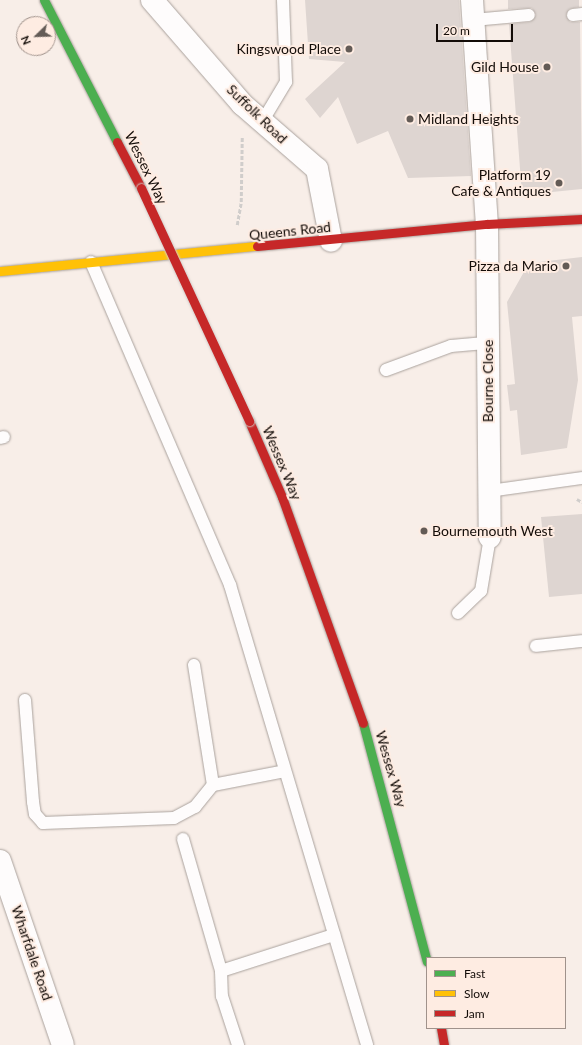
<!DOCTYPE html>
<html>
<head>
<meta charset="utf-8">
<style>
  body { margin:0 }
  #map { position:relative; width:582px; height:1045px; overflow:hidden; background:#f8eee8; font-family:Lato,sans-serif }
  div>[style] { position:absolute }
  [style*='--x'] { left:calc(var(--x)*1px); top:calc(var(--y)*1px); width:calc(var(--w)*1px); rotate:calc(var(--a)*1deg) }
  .building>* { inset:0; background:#ded5d1 }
  .path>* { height:2.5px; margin-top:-1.25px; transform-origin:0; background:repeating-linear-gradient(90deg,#d0cdcb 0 4px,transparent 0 6px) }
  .roads { filter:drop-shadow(0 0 1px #aaa29d) drop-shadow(0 0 1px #aaa29d) }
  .lane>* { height:12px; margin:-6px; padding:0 6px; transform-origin:6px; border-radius:6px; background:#fefcfc }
  .street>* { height:22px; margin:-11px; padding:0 11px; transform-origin:11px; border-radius:11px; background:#fefcfc }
  .fast>* { height:9px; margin:-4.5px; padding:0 4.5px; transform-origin:4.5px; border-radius:4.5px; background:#4caf50 }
  .slow>* { height:9px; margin:-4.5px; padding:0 4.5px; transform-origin:4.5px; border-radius:4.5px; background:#ffc107 }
  .jam>* { height:9px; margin:-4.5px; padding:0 4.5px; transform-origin:4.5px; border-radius:4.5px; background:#c62828 }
  .bridges { filter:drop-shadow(0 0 1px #d2cdca) drop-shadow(0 0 1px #d2cdca) }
  .jam-bridge>* { height:9px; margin:-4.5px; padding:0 4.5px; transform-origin:4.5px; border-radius:4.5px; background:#c62828 }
  .dots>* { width:11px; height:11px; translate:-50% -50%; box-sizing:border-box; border:2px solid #feece2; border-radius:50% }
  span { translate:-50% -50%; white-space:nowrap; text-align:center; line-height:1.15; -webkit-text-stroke:4px #feece2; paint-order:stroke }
  .poi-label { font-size:14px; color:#130c08 }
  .right { translate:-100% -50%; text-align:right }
  .left { translate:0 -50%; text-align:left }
  .street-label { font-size:14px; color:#130c08 }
  .legend { position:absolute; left:426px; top:957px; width:140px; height:72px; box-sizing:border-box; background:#feece2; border:1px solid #a0928b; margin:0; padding:5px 7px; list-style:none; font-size:12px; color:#130c08 }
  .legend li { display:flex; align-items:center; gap:8px; height:20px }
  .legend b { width:20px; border:1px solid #a0928b }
  .north { position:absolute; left:16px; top:16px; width:40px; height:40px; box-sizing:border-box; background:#feece2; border:1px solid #a0928b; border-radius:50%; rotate:247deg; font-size:11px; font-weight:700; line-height:16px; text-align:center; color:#130c08 }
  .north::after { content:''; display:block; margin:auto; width:14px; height:18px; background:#635b56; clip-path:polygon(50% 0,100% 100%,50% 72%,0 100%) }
  .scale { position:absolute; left:436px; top:24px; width:77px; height:18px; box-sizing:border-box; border:2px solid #130c08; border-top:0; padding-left:5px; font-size:12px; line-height:14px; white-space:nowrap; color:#130c08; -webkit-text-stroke:3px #feece2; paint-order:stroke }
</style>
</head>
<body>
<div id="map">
  <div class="building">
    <i style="clip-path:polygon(305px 0,459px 0,471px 176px,408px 178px,388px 131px,357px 144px,338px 97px,320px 118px,305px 99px,345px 62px,309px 59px)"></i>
    <i style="clip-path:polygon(508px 0,579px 0,579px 7px,569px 9px,566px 15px,570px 22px,580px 22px,582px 189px,522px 195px,509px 24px,530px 22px,536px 15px,532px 8px,508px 9px)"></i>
    <i style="clip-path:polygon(582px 257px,582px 316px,572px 317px,578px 380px,567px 448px,521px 455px,517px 410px,510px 411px,507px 385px,515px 384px,507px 302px,525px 270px,539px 262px)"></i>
    <i style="clip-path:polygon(582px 514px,582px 594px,549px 597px,541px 517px)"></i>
  </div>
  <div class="path">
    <i style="--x:237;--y:225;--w:23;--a:-80"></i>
    <i style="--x:241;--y:202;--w:66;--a:-89.1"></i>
    <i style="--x:577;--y:499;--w:6;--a:31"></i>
  </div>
  <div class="roads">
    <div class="lane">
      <i style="--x:573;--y:15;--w:9;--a:-6"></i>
      <i style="--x:473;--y:20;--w:56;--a:-5.1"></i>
      <i style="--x:262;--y:122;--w:47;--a:-59"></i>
      <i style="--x:286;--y:82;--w:82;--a:-92.1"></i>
      <i style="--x:91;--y:262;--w:352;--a:66.7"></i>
      <i style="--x:230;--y:585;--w:480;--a:73.4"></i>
      <i style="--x:386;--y:370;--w:69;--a:-20.3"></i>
      <i style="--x:451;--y:346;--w:37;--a:-5"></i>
      <i style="--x:0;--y:438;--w:4;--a:-14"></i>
      <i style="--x:489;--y:491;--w:94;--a:-8"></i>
      <i style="--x:458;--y:613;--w:32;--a:-44"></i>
      <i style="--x:481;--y:591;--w:55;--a:-80.5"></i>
      <i style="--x:536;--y:646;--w:46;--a:-6.2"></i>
      <i style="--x:194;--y:665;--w:121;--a:81"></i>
      <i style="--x:213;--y:785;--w:73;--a:-11"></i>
      <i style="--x:25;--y:700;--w:102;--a:85.5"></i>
      <i style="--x:33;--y:802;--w:12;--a:81"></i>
      <i style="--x:35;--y:814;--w:12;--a:48"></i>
      <i style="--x:43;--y:823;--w:131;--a:-2.2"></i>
      <i style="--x:174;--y:818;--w:24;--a:-28"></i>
      <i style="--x:195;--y:807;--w:28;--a:-51"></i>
      <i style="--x:183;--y:839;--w:137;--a:73.9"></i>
      <i style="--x:221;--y:971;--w:119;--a:-17.7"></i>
      <i style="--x:221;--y:971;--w:25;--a:88"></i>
      <i style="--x:222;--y:996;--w:52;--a:71.9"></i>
    </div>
    <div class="street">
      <i style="--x:152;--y:0;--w:138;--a:49.1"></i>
      <i style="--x:242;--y:104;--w:99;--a:40.9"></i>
      <i style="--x:317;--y:169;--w:73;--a:79"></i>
      <i style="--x:472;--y:0;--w:225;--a:86.2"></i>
      <i style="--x:487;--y:224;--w:313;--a:89.5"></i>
      <i style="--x:0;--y:861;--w:194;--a:71.1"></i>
    </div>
    <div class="fast">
      <i style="--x:44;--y:0;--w:160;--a:62.8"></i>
      <i style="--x:363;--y:723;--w:247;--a:75"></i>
    </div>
    <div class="slow">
      <i style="--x:0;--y:271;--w:258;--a:-5.6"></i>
    </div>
    <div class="jam">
      <i style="--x:117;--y:142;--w:52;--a:62.4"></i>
      <i style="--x:257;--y:246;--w:231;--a:-5.5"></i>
      <i style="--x:487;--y:224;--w:95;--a:-3"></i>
      <i style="--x:249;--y:421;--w:83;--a:66.5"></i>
      <i style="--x:282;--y:497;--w:240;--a:70.3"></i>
      <i style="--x:441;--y:1028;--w:17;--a:80"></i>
    </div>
  </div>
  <div class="bridges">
    <div class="jam-bridge">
      <i style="--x:141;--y:188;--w:257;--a:65.1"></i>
    </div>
  </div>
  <div class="dots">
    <i style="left:349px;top:49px;background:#635b56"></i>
    <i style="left:547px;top:67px;background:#635b56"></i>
    <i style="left:410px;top:119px;background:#635b56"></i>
    <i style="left:559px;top:183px;background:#635b56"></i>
    <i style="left:566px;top:266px;background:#635b56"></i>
    <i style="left:424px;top:531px;background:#635b56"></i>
  </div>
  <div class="poi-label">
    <span class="right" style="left:341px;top:49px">Kingswood Place</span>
    <span class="right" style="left:539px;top:67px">Gild House</span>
    <span class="left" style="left:418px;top:119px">Midland Heights</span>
    <span class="right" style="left:551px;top:183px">Platform 19<br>Cafe &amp; Antiques</span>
    <span class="right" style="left:558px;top:266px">Pizza da Mario</span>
    <span class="left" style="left:432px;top:531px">Bournemouth West</span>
  </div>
  <div class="street-label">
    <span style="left:257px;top:114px;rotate:44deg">Suffolk Road</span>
    <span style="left:146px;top:168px;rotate:64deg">Wessex Way</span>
    <span style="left:290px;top:231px;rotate:-6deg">Queens Road</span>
    <span style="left:488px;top:381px;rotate:-90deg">Bourne Close</span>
    <span style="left:282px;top:463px;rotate:67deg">Wessex Way</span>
    <span style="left:391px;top:769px;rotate:74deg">Wessex Way</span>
    <span style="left:32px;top:953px;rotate:71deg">Wharfdale Road</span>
  </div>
  <ul class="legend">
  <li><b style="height:5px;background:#4caf50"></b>Fast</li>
  <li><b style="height:5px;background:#ffc107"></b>Slow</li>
  <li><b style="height:5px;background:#c62828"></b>Jam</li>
  </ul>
  <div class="north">N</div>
  <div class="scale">20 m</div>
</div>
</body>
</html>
